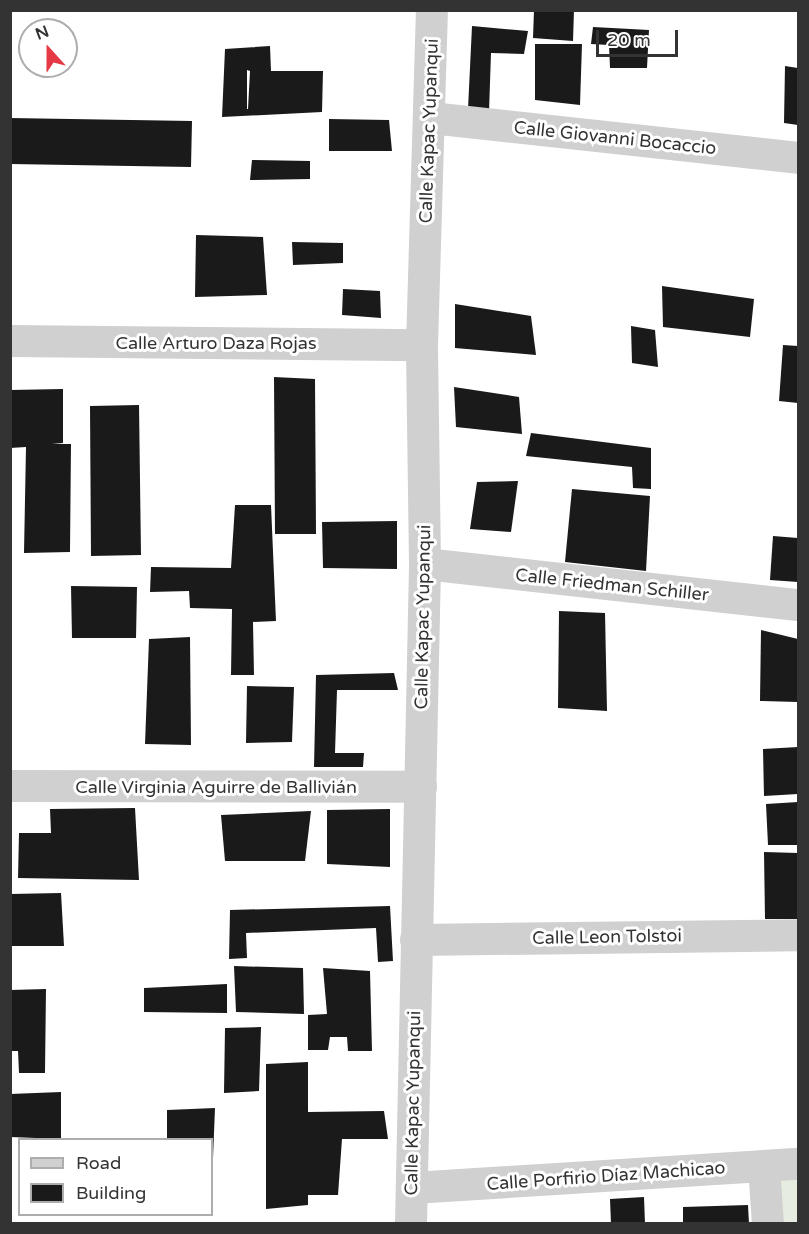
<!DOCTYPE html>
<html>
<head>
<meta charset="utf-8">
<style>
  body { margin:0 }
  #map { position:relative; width:809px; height:1234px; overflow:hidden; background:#fff; font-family:"Varela Round",sans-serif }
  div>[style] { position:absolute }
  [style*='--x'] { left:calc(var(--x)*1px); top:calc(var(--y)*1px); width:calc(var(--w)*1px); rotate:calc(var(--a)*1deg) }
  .green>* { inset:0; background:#e6ecdf }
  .building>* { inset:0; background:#1a1a1a }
  .minor>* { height:32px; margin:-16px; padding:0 16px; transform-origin:16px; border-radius:16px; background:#d0d0d0 }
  span { translate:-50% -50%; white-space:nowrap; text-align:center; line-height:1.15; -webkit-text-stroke:6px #fff; paint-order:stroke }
  .street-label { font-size:18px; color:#333 }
  .frame { position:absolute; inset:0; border:12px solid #333; pointer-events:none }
  .legend { position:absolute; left:18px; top:1138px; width:195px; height:78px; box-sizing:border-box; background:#fff; border:2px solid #adadad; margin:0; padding:8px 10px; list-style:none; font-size:18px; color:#333 }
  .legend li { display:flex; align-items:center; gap:12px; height:30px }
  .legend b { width:30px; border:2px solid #adadad }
  .north { position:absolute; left:18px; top:18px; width:60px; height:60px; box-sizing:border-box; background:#fff; border:2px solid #adadad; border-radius:50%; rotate:339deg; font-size:16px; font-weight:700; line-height:24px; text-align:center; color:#333 }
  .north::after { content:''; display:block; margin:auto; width:21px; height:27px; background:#e63946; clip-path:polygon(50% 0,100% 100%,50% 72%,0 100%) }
  .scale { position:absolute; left:596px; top:30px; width:82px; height:27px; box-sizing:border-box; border:3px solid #333; border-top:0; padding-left:8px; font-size:18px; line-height:21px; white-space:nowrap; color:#333; -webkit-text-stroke:4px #fff; paint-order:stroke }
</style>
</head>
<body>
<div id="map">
  <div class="green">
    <i style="clip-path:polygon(798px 1176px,798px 1223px,776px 1223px,772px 1178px)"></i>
  </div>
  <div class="building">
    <i style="clip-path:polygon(534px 10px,574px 10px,573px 41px,533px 38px)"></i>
    <i style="clip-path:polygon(472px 26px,528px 31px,524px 54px,491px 53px,489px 112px,468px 109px)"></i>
    <i style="clip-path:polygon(593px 27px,649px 30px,647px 68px,610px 68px,609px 45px,591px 44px)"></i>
    <i style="clip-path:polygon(535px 44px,582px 44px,580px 105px,535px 100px)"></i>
    <i style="clip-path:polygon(evenodd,270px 46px,271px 71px,323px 71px,322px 112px,222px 117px,225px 49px,270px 46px,247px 70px,250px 71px,248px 109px,247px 109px,247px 70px)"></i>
    <i style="clip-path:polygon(785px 66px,798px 68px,798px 125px,784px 123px)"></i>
    <i style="clip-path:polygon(10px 118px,192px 121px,191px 167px,10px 164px)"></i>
    <i style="clip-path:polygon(329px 119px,389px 120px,392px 151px,329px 151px)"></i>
    <i style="clip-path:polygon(252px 160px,310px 161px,310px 179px,250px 180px)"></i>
    <i style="clip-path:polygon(196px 235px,263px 237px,267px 295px,195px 297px)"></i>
    <i style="clip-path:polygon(292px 242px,343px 243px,343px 263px,293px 265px)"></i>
    <i style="clip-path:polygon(662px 286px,754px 299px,750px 337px,663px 327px)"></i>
    <i style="clip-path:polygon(343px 289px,380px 291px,381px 318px,342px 315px)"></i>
    <i style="clip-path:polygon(455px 304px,531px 316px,536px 355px,455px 348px)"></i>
    <i style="clip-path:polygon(631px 326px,655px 330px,658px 367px,632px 363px)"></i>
    <i style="clip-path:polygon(783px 345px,798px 346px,798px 403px,779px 401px)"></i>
    <i style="clip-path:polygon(274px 377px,315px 379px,316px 534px,275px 534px)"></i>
    <i style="clip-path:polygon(454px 387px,519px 397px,522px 434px,456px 427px)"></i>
    <i style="clip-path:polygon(63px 389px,63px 443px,52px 444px,71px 444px,70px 552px,24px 553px,26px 447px,10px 448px,10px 390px)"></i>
    <i style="clip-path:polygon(139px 405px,141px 555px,91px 556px,90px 406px)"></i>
    <i style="clip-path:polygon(531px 433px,651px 448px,651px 489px,633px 488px,632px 467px,526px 456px)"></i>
    <i style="clip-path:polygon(518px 481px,511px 532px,470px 529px,477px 482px)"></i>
    <i style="clip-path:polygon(572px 489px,650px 496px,646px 571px,565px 562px)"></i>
    <i style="clip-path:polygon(235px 505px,271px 505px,276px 621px,253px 622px,254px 675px,231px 675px,232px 609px,190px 608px,189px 591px,150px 592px,151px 567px,231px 568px)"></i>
    <i style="clip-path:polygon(397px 521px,397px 569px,323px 568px,322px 522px)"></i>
    <i style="clip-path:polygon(773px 536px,798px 538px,798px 582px,770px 580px)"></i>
    <i style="clip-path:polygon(71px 586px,137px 587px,136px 638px,72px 638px)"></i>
    <i style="clip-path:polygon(559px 611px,605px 613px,607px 711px,558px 708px)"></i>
    <i style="clip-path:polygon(761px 630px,798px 639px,798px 702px,760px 701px)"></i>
    <i style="clip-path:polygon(190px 637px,191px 745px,145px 744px,149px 639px)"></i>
    <i style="clip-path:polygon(394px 673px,398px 690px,337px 690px,335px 753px,364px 753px,363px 767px,314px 767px,316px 675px)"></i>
    <i style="clip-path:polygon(247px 686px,294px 687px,292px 742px,246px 743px)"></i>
    <i style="clip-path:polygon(798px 747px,798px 794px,764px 796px,763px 749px)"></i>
    <i style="clip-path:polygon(798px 802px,798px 845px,768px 845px,766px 804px)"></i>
    <i style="clip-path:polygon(135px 808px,139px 880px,18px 878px,19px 833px,51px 833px,50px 809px)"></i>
    <i style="clip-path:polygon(390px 809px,390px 867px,327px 864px,327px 810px)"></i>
    <i style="clip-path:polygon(311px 811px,305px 861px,225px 861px,221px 815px)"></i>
    <i style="clip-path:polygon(764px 852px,798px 853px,798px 919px,765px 919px)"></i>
    <i style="clip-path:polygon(61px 893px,64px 946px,10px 946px,10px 894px)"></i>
    <i style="clip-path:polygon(390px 906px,393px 961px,378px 962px,376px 928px,246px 933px,247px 958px,229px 959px,230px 910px)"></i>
    <i style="clip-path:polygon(234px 966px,303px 968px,304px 1014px,236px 1012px)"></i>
    <i style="clip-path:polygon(323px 968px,370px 971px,372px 1051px,348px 1051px,347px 1037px,330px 1037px,328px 1050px,308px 1050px,308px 1015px,327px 1014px)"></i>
    <i style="clip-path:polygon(227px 984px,227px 1013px,144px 1012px,144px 988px)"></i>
    <i style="clip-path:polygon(46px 989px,45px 1073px,19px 1073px,18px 1051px,10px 1051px,10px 990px)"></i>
    <i style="clip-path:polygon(261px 1027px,259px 1091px,224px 1093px,225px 1028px)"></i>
    <i style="clip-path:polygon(308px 1062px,308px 1112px,384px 1111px,388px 1139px,342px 1139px,338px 1195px,308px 1195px,308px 1205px,266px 1209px,266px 1064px)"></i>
    <i style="clip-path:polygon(61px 1092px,61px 1139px,10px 1137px,10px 1094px)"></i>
    <i style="clip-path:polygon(215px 1108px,213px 1158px,212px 1140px,167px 1140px,167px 1110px)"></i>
    <i style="clip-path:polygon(644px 1197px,645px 1224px,611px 1224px,610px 1199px)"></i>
    <i style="clip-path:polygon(748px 1205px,749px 1224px,683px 1224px,683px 1207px)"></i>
  </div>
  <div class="minor">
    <i style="--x:431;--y:118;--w:369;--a:6.2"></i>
    <i style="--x:10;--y:341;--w:412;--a:0.6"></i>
    <i style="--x:425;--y:564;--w:375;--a:6.3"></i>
    <i style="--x:10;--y:786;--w:411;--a:0.1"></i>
    <i style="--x:416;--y:940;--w:382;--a:-0.7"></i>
    <i style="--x:764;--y:1166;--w:58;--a:86.1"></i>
    <i style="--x:413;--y:1188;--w:386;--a:-3.6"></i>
    <i style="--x:411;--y:1224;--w:660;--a:-88.78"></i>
    <i style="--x:425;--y:564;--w:219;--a:-90.8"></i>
    <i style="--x:422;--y:345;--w:335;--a:-88.3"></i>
  </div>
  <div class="street-label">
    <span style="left:429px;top:131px;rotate:-88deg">Calle Kapac Yupanqui</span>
    <span style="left:615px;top:138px;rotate:6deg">Calle Giovanni Bocaccio</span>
    <span style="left:216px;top:343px">Calle Arturo Daza Rojas</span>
    <span style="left:612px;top:585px;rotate:6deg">Calle Friedman Schiller</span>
    <span style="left:423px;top:617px;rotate:-89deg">Calle Kapac Yupanqui</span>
    <span style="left:216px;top:787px">Calle Virginia Aguirre de Ballivián</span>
    <span style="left:607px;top:937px;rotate:-1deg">Calle Leon Tolstoi</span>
    <span style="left:413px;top:1103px;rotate:-89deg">Calle Kapac Yupanqui</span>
    <span style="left:606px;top:1176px;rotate:-4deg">Calle Porfirio Díaz Machicao</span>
  </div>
  <div class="frame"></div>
  <ul class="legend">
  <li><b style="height:8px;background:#d0d0d0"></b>Road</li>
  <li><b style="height:16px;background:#1a1a1a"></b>Building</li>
  </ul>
  <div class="north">N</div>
  <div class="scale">20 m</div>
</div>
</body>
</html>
